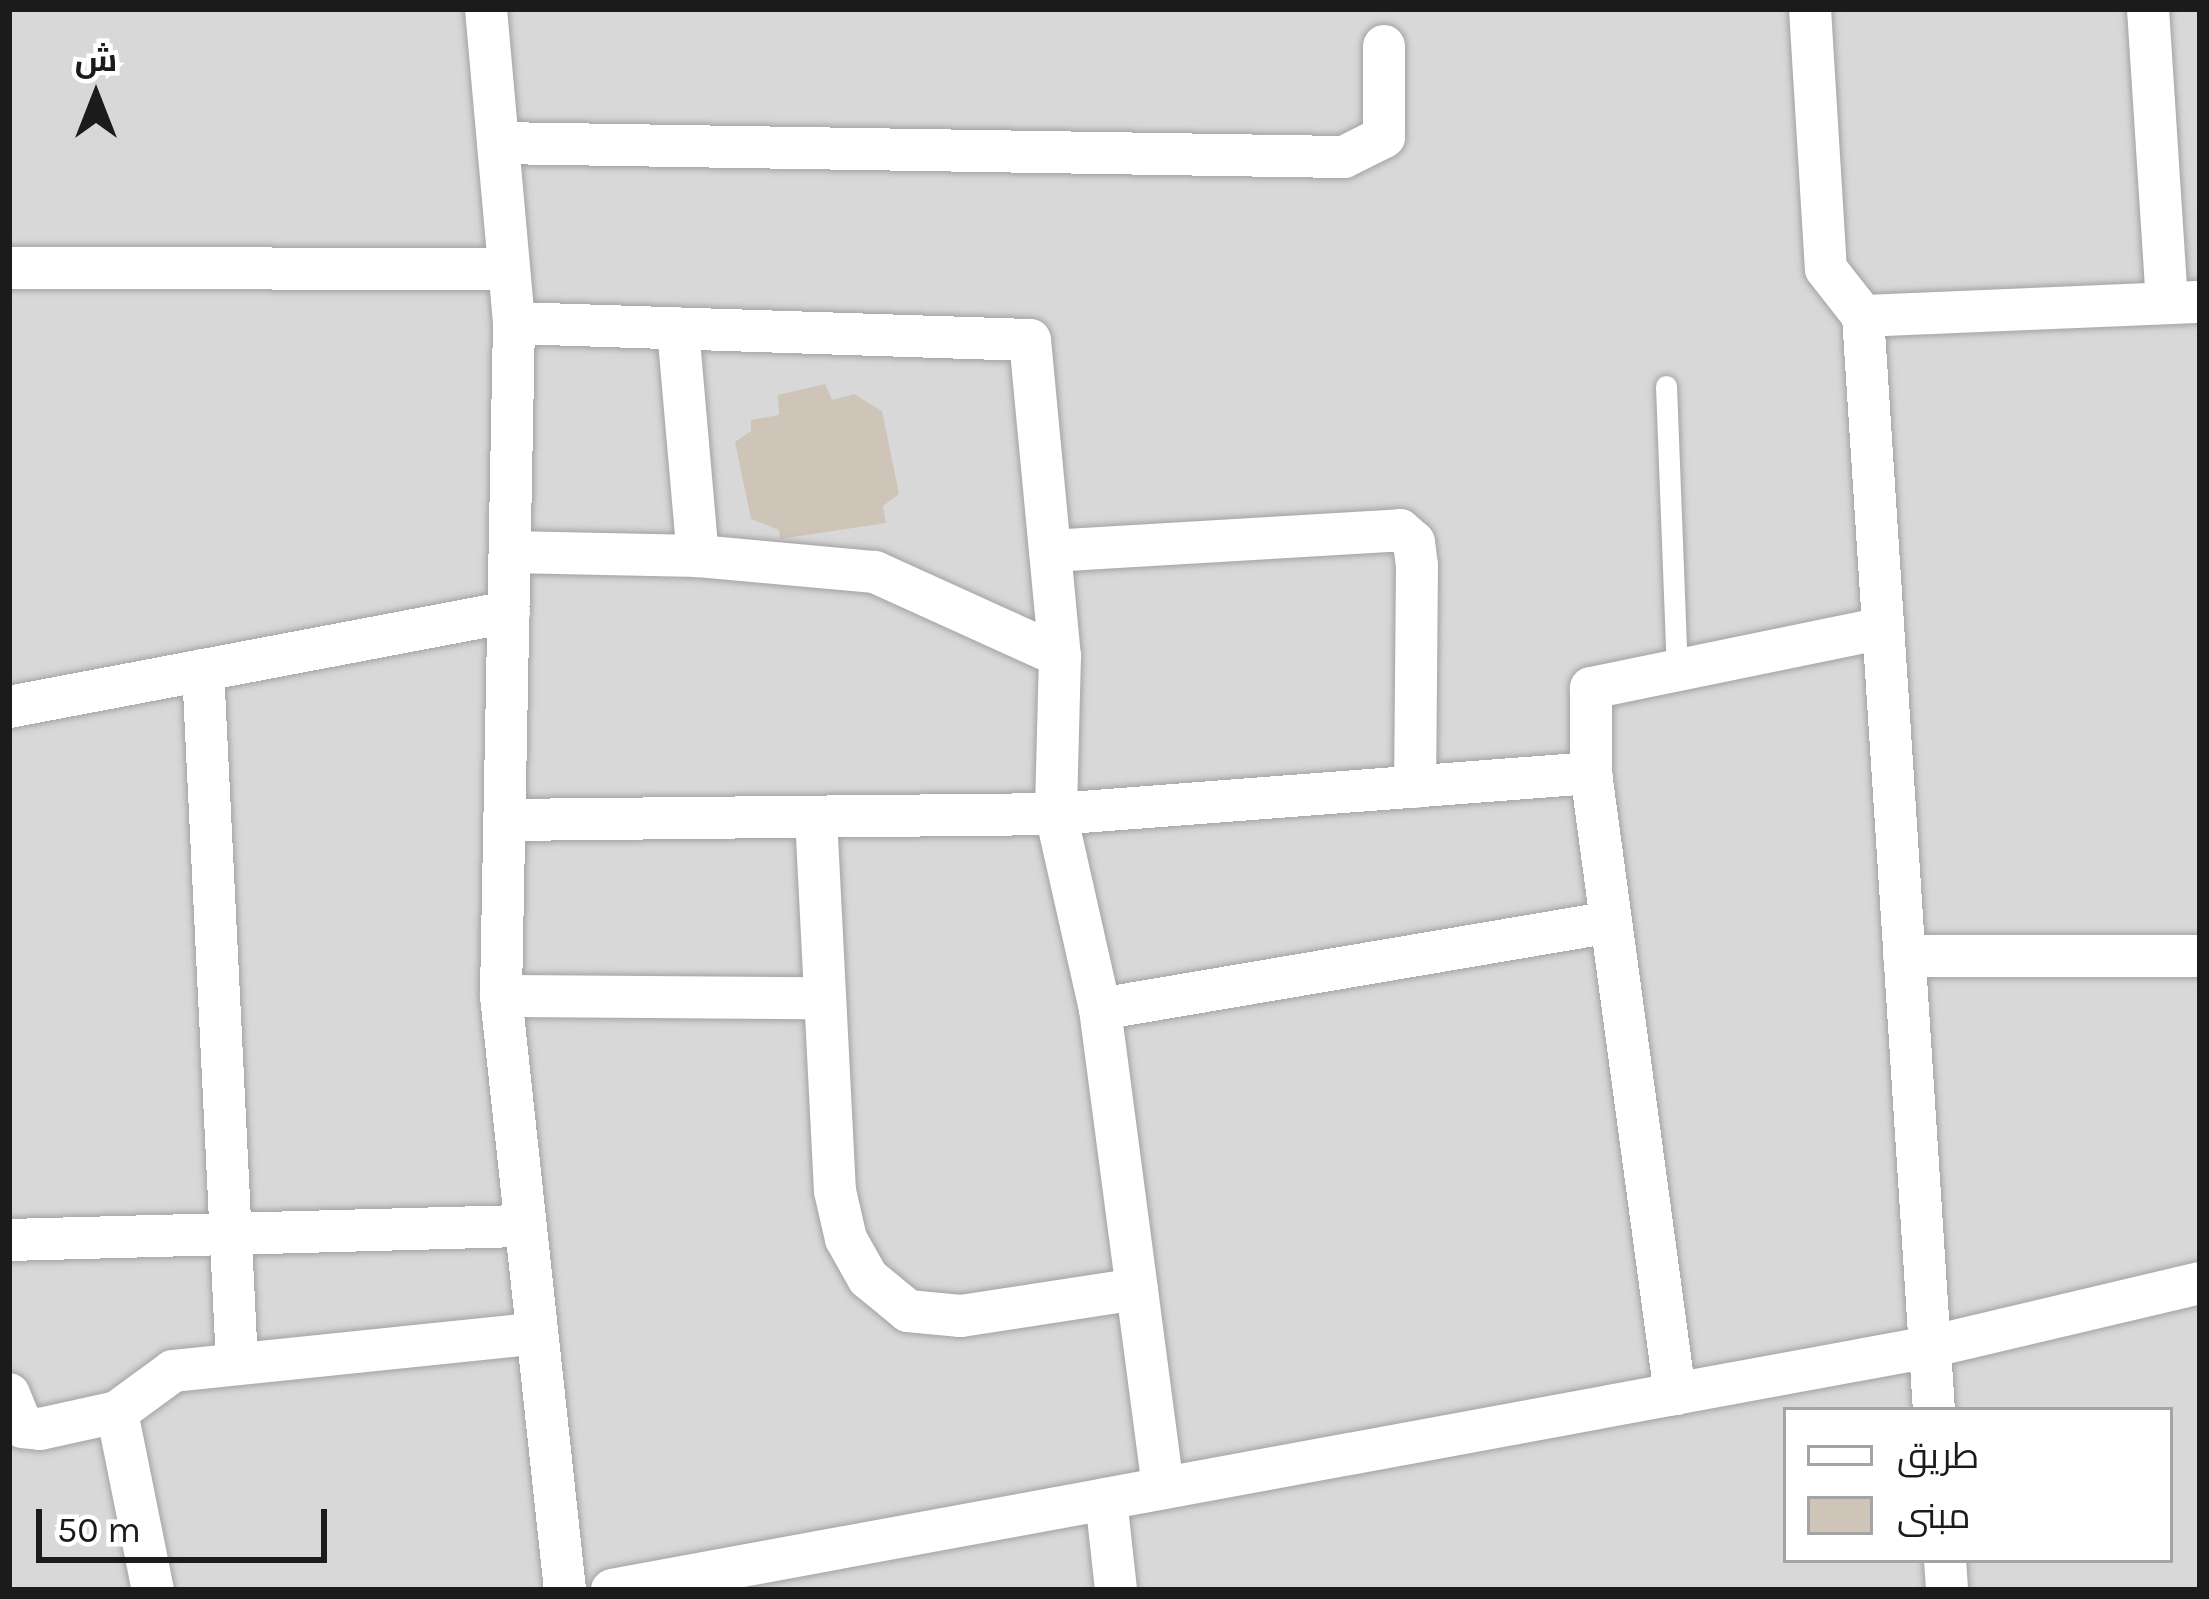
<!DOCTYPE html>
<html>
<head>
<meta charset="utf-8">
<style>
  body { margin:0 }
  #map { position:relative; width:2209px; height:1599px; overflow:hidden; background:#eeeadf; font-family:Karla,Cairo,sans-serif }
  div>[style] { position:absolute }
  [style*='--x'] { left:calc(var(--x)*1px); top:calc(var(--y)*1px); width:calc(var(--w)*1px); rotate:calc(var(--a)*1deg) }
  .residential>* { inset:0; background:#d9d8d8 }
  .building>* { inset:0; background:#cec4b8 }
  .roads { filter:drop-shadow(0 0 3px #a2a2a2) drop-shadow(0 0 3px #a2a2a2) }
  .lane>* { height:21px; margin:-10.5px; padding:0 10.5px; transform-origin:10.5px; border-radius:10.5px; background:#fff }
  .street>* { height:42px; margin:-21px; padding:0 21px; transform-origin:21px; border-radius:21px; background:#fff }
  span { translate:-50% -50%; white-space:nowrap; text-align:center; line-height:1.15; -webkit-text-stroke:9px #fff; paint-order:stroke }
  .frame { position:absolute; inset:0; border:12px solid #1b1b1b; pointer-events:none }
  .legend { position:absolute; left:1783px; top:1407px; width:390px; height:156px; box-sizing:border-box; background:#fff; border:3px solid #a4a4a4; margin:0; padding:15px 21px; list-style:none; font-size:36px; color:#1b1b1b }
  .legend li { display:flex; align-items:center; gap:24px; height:60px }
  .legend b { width:60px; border:3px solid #a4a4a4 }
  .north { position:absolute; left:36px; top:36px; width:120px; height:120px; -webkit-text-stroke:9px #fff; paint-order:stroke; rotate:0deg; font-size:33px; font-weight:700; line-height:48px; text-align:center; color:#1b1b1b }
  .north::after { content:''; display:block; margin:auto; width:42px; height:54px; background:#1b1b1b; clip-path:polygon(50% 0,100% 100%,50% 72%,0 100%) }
  .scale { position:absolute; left:36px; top:1509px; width:291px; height:54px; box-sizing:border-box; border:6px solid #1b1b1b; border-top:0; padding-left:15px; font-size:36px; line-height:42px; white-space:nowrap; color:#1b1b1b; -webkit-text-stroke:9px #fff; paint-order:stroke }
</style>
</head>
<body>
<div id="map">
  <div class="residential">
    <i style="clip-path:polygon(evenodd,9px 9px,2200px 9px,2200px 1590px,9px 1590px,9px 9px,1786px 1410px,2170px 1410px,2170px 1560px,1786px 1560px,1786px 1410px)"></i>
  </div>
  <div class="building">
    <i style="clip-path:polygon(825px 384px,832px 400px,854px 394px,882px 411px,899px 494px,883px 506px,886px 523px,780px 539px,779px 530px,751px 519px,735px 442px,751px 431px,751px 420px,779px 415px,778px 395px)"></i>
  </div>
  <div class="roads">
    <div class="lane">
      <i style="--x:1666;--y:386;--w:284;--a:87.8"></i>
    </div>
    <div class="street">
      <i style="--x:486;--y:9;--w:315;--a:84.9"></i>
      <i style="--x:514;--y:323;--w:516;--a:1.89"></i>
      <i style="--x:1030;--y:340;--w:317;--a:84.6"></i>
      <i style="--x:1060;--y:656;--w:158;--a:91.5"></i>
      <i style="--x:1056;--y:814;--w:200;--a:77.3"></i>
      <i style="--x:1100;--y:1009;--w:483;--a:82.5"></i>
      <i style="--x:1810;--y:9;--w:260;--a:86.5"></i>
      <i style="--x:1826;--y:269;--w:60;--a:51.8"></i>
      <i style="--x:1863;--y:316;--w:1096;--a:86.29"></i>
      <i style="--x:2148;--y:9;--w:294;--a:86.3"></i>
      <i style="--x:498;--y:143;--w:846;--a:0.95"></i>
      <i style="--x:1344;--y:157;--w:45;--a:-26.6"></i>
      <i style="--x:1384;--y:137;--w:91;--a:-90"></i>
      <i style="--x:9;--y:268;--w:500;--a:0.11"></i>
      <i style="--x:1863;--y:316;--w:337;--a:-2.4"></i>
      <i style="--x:514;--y:323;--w:673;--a:91.11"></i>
      <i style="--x:501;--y:996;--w:597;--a:83.85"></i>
      <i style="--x:678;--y:329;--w:228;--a:85"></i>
      <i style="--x:698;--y:556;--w:178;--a:5.2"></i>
      <i style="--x:875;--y:572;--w:203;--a:24.4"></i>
      <i style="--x:1050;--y:551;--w:351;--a:-3.4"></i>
      <i style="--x:1400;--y:530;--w:18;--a:41"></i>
      <i style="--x:1414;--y:542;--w:23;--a:83"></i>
      <i style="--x:1417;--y:565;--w:222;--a:90.5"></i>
      <i style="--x:510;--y:552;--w:188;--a:1.2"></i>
      <i style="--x:203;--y:670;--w:694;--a:87.19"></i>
      <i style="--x:9;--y:707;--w:509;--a:-10.76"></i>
      <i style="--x:1591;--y:773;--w:85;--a:-90"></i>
      <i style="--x:1591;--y:688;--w:298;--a:-11.6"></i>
      <i style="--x:816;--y:817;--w:374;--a:87.1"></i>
      <i style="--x:835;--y:1191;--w:49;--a:77.1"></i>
      <i style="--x:846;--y:1239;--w:45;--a:60.6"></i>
      <i style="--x:868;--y:1278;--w:52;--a:39.5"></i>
      <i style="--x:908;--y:1311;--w:53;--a:5.4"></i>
      <i style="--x:961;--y:1316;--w:178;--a:-8.7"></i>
      <i style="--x:505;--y:820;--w:551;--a:-0.62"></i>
      <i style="--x:1056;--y:814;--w:537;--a:-4.38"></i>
      <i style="--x:1591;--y:773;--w:627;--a:82.3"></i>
      <i style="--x:1904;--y:956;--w:296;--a:0"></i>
      <i style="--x:501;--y:996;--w:324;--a:0.4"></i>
      <i style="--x:1100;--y:1009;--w:518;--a:-9.66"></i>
      <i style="--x:9;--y:1240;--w:512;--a:-1.57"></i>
      <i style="--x:9;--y:1394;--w:35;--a:68"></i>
      <i style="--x:22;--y:1427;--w:18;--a:6"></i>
      <i style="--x:40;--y:1429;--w:79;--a:-12.4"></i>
      <i style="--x:117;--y:1412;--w:69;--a:-36.2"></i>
      <i style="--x:173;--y:1371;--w:362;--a:-5.9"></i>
      <i style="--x:117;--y:1412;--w:182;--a:78.6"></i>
      <i style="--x:1106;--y:1499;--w:92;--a:83.7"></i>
      <i style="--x:1945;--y:1560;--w:30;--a:86"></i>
      <i style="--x:612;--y:1590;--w:1339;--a:-10.45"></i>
      <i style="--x:1929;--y:1347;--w:278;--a:-13.3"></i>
    </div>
  </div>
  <div class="frame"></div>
  <ul class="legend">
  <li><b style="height:15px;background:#fff"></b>طريق</li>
  <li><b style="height:33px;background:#cec4b8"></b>مبنى</li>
  </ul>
  <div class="north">ش</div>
  <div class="scale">50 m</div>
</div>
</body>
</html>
